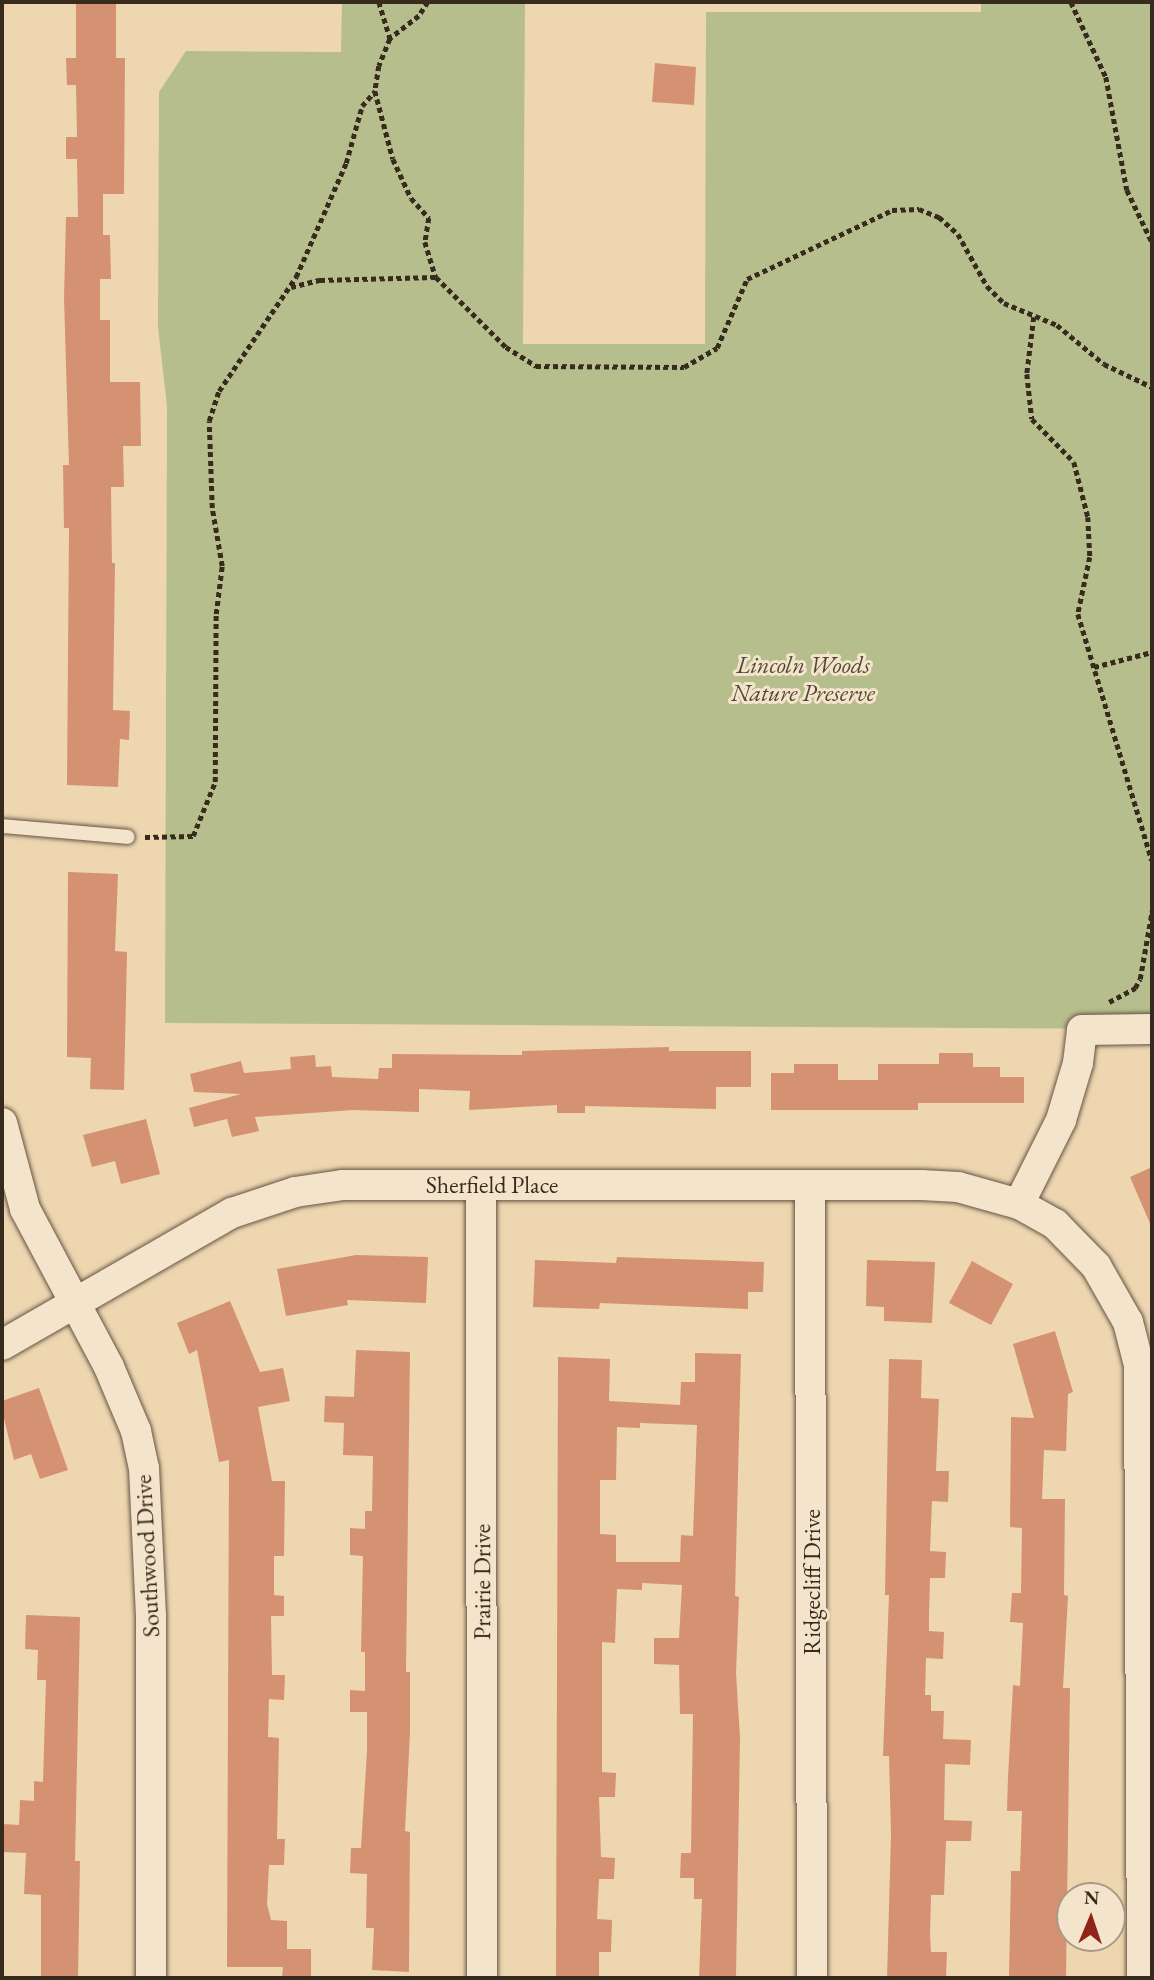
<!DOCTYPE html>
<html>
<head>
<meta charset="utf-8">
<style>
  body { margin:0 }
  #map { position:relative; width:1154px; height:1980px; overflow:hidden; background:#eed6b1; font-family:"EB Garamond",serif }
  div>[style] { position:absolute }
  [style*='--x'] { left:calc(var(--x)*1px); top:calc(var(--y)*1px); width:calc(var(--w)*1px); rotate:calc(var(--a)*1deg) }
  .green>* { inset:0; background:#b6be8d }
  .building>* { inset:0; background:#d49273 }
  .path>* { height:4.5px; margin-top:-2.25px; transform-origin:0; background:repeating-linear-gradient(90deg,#372b1e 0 5px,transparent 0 8.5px) }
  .roads { filter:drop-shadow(0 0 2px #655643) drop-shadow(0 0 2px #655643) }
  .lane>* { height:14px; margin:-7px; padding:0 7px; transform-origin:7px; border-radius:7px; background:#f4e4cc }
  .street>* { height:30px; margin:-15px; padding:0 15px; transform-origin:15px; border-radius:15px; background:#f4e4cc }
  span { translate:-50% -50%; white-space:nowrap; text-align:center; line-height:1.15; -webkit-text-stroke:6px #f4e4cc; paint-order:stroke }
  .park-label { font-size:24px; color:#504834; font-style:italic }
  .street-label { font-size:24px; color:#372b1e }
  .frame { position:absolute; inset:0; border:4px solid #372b1e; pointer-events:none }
  .north { position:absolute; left:1056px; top:1882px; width:70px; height:70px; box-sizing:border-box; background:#f4e4cc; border:2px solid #a89a86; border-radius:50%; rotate:2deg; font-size:19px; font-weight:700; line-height:28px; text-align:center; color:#372b1e }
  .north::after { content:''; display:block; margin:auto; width:24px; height:32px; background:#8f2418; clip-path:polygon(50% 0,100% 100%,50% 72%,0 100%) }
</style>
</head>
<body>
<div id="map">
  <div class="green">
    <i style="clip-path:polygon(342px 2px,525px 2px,523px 344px,705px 344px,706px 12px,981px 12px,981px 2px,1152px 2px,1152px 1029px,165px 1023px,167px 406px,158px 327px,159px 92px,186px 51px,341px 52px)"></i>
  </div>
  <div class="building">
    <i style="clip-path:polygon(76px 2px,116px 2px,116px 58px,125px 58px,124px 194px,103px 194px,103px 235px,110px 235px,111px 279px,100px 279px,100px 320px,110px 320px,110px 382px,140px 382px,141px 446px,123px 446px,124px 487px,111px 487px,112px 563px,115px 563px,113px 710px,130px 711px,129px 740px,120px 739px,118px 787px,67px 785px,69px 528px,64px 528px,63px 465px,69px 465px,64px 298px,66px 217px,78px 217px,77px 159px,66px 159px,66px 137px,77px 137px,76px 85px,67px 85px,66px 58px,76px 58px)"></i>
    <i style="clip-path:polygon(655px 63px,696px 67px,694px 105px,652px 102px)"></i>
    <i style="clip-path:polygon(68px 872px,118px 874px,115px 951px,127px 952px,124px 1090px,90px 1089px,91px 1058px,67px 1057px)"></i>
    <i style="clip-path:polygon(669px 1047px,669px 1051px,751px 1051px,751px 1087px,716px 1087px,716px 1109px,585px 1106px,585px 1113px,557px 1113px,557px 1105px,469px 1110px,470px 1091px,419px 1089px,419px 1112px,353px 1110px,255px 1117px,259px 1131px,232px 1137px,227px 1119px,194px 1127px,189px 1108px,241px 1094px,194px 1092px,190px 1074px,241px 1061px,244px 1073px,291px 1069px,290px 1057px,315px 1055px,316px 1067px,331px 1066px,332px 1077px,378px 1079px,379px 1068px,392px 1068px,392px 1054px,522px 1055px,522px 1051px)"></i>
    <i style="clip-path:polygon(939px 1053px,973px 1053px,973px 1067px,1000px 1067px,1000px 1077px,1024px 1077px,1024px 1103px,918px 1103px,918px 1110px,771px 1110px,771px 1073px,794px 1073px,794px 1064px,838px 1064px,838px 1080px,878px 1080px,878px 1064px,939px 1064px)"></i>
    <i style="clip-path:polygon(146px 1119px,160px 1174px,121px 1184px,115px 1161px,92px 1167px,83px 1135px)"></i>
    <i style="clip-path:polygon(1152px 1167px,1152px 1228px,1130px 1177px)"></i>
    <i style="clip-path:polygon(356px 1255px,428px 1257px,426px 1303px,347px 1300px,348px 1305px,286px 1316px,277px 1269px)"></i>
    <i style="clip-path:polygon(617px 1257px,764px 1262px,763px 1292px,748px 1292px,748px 1309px,600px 1303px,599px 1309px,533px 1307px,535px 1260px,616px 1263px)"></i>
    <i style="clip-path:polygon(867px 1260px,935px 1262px,932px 1323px,884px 1321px,884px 1307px,866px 1306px)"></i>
    <i style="clip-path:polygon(972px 1261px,1013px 1284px,991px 1325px,949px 1303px)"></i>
    <i style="clip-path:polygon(230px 1301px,260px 1372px,283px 1368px,290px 1401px,258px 1407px,272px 1481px,285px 1481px,284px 1556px,274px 1556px,274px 1595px,284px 1596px,284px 1616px,271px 1616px,272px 1675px,285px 1675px,284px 1700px,269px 1699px,268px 1737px,279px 1738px,277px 1839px,285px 1839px,284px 1865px,269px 1865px,267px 1904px,271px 1920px,287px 1921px,287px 1949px,311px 1949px,311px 1978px,282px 1978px,283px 1967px,227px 1967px,229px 1460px,219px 1462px,197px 1350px,189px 1354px,177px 1323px)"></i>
    <i style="clip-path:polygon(1055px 1331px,1073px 1392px,1068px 1394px,1066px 1451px,1044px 1450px,1042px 1499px,1065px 1499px,1064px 1595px,1068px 1596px,1063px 1688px,1070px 1688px,1066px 1978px,1009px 1978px,1011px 1871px,1020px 1871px,1022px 1811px,1007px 1811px,1008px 1777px,1013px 1685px,1020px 1686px,1023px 1623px,1010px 1622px,1012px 1593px,1021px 1593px,1022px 1528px,1010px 1527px,1011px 1417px,1034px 1418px,1013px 1344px)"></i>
    <i style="clip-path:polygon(356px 1350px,410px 1352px,406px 1672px,410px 1672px,410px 1733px,405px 1831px,410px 1832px,409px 1972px,372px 1970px,374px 1928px,366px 1928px,367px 1874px,350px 1873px,351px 1848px,361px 1848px,367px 1751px,367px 1712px,350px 1712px,350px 1690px,365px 1691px,365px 1652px,361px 1652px,363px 1556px,350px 1555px,350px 1528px,365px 1529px,365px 1511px,372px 1511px,373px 1456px,343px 1455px,344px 1423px,324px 1422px,325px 1396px,354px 1397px)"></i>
    <i style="clip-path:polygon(evenodd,695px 1353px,741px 1354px,735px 1596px,739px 1597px,736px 1673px,740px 1738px,736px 1978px,699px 1978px,702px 1899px,694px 1899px,694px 1878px,680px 1878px,681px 1853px,691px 1853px,693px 1714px,680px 1714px,679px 1665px,654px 1664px,654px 1638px,679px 1638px,682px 1585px,642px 1583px,642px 1590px,617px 1589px,615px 1643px,602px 1642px,602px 1772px,616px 1773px,615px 1797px,599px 1797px,601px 1857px,615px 1858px,614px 1879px,599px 1879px,597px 1919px,612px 1920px,611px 1952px,599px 1952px,599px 1978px,556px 1978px,558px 1357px,610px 1359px,609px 1401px,680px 1405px,681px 1382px,695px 1382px,695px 1353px,640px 1423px,697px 1425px,693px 1536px,681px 1535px,680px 1562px,616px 1562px,616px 1535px,600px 1534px,600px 1480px,616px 1480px,617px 1427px,640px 1428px,640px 1423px)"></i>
    <i style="clip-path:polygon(889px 1359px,922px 1360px,921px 1398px,939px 1399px,936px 1471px,949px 1471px,948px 1502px,932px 1501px,930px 1551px,946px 1552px,945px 1578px,930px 1578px,929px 1615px,929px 1631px,944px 1632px,943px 1659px,926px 1658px,925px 1695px,931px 1695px,931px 1711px,944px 1711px,943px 1739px,971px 1740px,970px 1765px,945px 1764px,944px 1820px,972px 1821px,971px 1841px,946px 1841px,944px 1895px,931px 1895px,930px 1934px,931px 1952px,947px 1952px,946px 1977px,931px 1978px,887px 1978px,891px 1835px,889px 1756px,883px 1756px,889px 1595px,885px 1595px)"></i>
    <i style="clip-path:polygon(39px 1388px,68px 1470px,40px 1479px,31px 1454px,14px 1460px,2px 1410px,2px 1401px)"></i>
    <i style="clip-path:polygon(26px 1615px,80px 1617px,75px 1861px,80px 1861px,78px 1978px,41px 1978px,41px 1895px,24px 1894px,26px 1853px,2px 1852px,2px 1824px,19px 1825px,20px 1800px,34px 1801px,34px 1781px,43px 1782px,46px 1680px,37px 1680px,38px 1650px,25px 1649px)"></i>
  </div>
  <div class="path">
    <i style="--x:379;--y:2;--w:39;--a:73"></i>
    <i style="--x:428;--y:2;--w:17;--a:123"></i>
    <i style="--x:419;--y:16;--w:37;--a:142"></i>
    <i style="--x:390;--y:39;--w:29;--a:112"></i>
    <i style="--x:379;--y:66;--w:25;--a:99"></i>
    <i style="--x:375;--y:91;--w:70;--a:75.2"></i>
    <i style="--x:393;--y:159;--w:43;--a:65.2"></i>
    <i style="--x:411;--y:198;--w:27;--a:48"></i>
    <i style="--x:429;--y:218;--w:24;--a:99"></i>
    <i style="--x:425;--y:242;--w:37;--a:73"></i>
    <i style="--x:436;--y:277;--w:99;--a:45"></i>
    <i style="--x:506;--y:347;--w:36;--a:32"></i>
    <i style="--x:536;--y:366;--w:148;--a:0.4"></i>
    <i style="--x:684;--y:367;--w:38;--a:-30"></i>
    <i style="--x:717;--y:348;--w:75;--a:-66.5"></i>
    <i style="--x:747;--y:279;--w:161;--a:-25.4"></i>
    <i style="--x:892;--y:210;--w:27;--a:-2"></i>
    <i style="--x:919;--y:209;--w:22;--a:22"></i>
    <i style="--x:939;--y:217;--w:25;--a:42"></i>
    <i style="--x:958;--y:234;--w:60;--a:60.9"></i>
    <i style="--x:987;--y:286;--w:24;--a:45"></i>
    <i style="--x:1004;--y:303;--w:57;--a:22.5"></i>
    <i style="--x:1057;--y:325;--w:61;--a:39.7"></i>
    <i style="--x:1104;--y:364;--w:53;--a:25.6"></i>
    <i style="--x:1071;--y:2;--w:83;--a:65"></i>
    <i style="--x:1106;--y:77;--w:115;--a:79.5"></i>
    <i style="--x:1127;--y:190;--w:58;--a:64.3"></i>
    <i style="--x:291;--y:287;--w:30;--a:-14"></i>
    <i style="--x:320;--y:280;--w:116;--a:-1.5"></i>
    <i style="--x:1034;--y:317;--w:57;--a:97"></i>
    <i style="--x:1027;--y:374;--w:45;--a:83.7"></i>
    <i style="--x:1032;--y:419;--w:60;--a:45.7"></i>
    <i style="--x:1074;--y:462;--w:57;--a:75.7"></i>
    <i style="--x:1088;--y:517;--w:40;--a:87.1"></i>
    <i style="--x:1090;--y:557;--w:58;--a:101.9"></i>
    <i style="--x:1078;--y:614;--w:257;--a:73.3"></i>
    <i style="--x:1094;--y:667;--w:60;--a:-14.5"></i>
    <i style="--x:145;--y:837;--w:48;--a:-1.2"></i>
    <i style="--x:193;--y:836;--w:58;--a:-67.8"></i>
    <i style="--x:215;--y:782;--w:168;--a:-89.7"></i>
    <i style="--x:216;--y:614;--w:48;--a:-82.9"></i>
    <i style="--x:222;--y:566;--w:59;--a:-99.8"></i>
    <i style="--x:212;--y:508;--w:87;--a:-92"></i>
    <i style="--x:209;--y:421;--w:32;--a:-72"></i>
    <i style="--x:219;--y:391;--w:138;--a:-56"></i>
    <i style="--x:296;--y:277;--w:124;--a:-66.3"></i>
    <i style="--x:346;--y:163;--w:59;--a:-74.3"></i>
    <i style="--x:362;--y:106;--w:20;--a:-49"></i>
    <i style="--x:1109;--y:1002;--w:30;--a:-28"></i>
    <i style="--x:1135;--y:988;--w:10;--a:-61"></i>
    <i style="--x:1140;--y:979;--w:69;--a:-80"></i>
  </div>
  <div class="roads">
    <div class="lane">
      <i style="--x:2;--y:826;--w:126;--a:5"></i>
    </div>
    <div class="street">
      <i style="--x:2;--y:1123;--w:89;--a:75"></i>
      <i style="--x:25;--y:1209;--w:179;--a:62"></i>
      <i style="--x:109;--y:1367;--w:69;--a:67.1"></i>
      <i style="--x:136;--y:1431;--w:38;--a:78"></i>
      <i style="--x:144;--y:1468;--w:148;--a:87.3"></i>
      <i style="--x:151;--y:1616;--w:362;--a:90"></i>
      <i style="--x:481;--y:1185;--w:793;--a:89.93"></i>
      <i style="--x:810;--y:1186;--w:792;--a:89.86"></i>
      <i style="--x:1019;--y:1204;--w:94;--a:-63.4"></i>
      <i style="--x:1061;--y:1120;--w:59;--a:-73.4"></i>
      <i style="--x:1078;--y:1063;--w:33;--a:-83"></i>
      <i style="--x:1082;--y:1030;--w:70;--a:-0.8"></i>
      <i style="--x:2;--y:1345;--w:265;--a:-29.9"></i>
      <i style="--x:232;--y:1213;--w:66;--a:-18.4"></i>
      <i style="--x:295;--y:1192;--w:49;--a:-8.3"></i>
      <i style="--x:343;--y:1185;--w:578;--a:0"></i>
      <i style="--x:921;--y:1185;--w:37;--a:3"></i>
      <i style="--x:958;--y:1187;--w:63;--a:15.6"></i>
      <i style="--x:1019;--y:1204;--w:41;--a:29.1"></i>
      <i style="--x:1055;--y:1224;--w:59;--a:45.7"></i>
      <i style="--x:1096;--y:1266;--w:64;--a:60.3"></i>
      <i style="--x:1128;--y:1322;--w:44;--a:75.7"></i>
      <i style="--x:1139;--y:1365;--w:613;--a:89.72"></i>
    </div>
  </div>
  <div class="park-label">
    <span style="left:803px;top:679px">Lincoln Woods<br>Nature Preserve</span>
  </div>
  <div class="street-label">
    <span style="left:492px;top:1185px">Sherfield Place</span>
    <span style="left:147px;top:1556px;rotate:-93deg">Southwood Drive</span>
    <span style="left:482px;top:1582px;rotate:-90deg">Prairie Drive</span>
    <span style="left:812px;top:1582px;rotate:-90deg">Ridgecliff Drive</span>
  </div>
  <div class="frame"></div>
  <div class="north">N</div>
</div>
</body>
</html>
